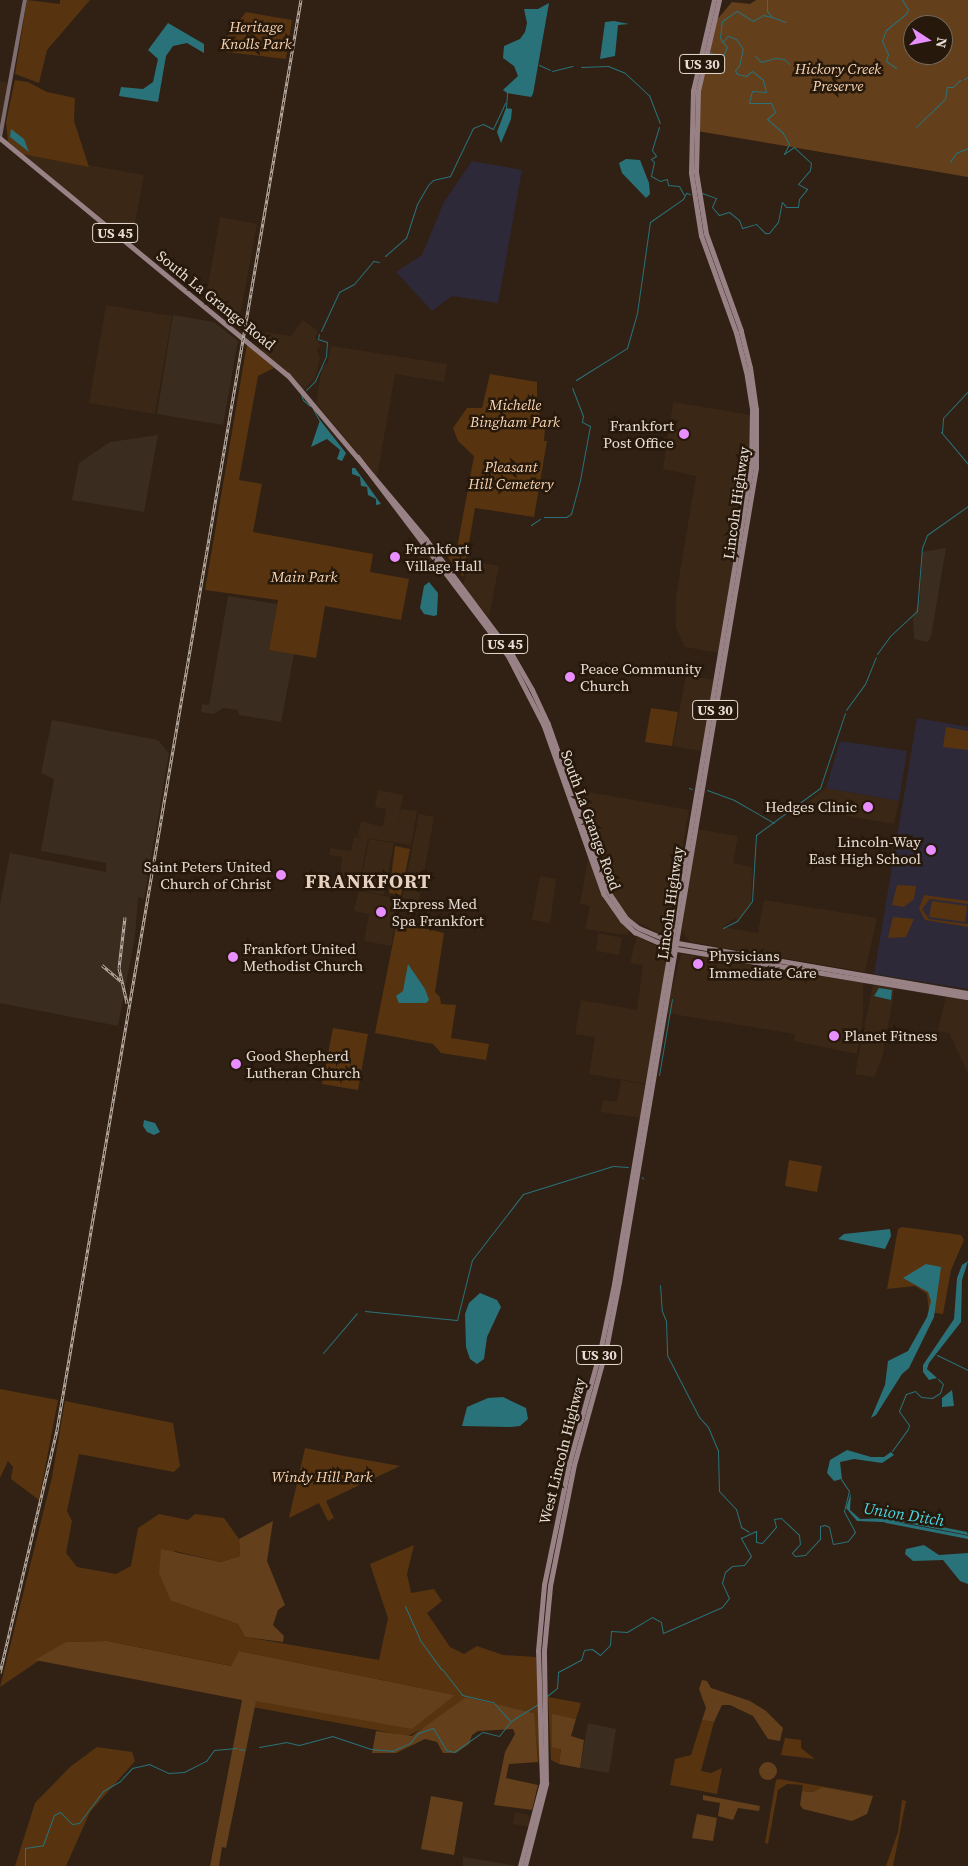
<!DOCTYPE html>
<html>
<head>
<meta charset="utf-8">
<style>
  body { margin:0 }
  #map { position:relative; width:968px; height:1866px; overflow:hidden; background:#302114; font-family:"Source Serif 4",serif }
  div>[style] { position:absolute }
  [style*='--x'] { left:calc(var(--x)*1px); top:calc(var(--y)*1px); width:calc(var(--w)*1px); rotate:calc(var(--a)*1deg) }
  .built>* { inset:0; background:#3b2715 }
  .industrial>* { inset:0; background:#3b2c20 }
  .education>* { inset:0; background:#2d2939 }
  .green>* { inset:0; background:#57340f }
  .forest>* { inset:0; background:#643f1b }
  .round { border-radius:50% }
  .water>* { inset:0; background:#29727a }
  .stream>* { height:1px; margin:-0.5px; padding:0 0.5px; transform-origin:0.5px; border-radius:0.5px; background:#29727a }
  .canal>* { height:2.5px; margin:-1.25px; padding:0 1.25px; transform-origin:1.25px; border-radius:1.25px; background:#29727a }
  .secondary>* { height:4px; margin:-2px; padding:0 2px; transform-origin:2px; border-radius:2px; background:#7f6e71 }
  .primary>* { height:4.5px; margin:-2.25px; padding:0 2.25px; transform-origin:2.25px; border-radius:2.25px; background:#998286 }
  .rail>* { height:3px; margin-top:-1.5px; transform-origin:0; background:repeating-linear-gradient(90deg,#26180a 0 4px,#baaea5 0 8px); box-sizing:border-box; border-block:1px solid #baaea5 }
  .dots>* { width:14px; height:14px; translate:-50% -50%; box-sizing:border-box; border:2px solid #26180a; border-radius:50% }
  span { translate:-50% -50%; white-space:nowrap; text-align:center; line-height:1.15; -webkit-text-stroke:5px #26180a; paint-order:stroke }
  .shield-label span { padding:1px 4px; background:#26180a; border:1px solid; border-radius:4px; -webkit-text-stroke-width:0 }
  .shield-label { font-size:14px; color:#e8ddd5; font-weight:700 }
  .park-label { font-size:15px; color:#fad5b4; font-style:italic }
  .street-label { font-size:15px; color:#e8ddd5 }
  .poi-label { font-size:15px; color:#e8ddd5 }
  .right { translate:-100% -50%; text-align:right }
  .left { translate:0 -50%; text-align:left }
  .water-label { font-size:16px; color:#4ad7e6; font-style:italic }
  .district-label { font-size:20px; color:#e6d1c0; font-weight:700; letter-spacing:1px }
  .north { position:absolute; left:903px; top:15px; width:50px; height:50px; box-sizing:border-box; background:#26180a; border:1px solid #74675b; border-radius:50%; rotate:101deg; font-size:14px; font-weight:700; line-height:20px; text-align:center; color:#e8ddd5 }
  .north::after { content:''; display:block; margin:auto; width:18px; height:22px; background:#e88eff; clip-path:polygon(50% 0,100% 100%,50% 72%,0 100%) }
</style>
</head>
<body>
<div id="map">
  <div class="built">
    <i style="clip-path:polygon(0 81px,10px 83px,0 133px)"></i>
    <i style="clip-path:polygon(20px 153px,144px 175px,131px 245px)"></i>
    <i style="clip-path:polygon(220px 217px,257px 224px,238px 327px,206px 298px)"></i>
    <i style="clip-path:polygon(106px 305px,172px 316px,155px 414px,89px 403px)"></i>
    <i style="clip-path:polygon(303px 320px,318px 331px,315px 337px,321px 346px,317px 349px,320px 358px,315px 378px,303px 390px,262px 352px,265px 332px,291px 336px)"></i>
    <i style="clip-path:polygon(331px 346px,447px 364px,444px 382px,395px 374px,377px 477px,316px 403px,322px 368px,328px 362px)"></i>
    <i style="clip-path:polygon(673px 402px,751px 415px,750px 468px,719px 653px,685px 647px,676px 628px,676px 596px,696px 476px,663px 469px)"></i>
    <i style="clip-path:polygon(424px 543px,442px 569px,413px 567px)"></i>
    <i style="clip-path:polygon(468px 560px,499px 566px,489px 617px,463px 588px)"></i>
    <i style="clip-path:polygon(686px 675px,715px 680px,702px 751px,673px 746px)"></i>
    <i style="clip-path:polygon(826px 788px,899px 801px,894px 824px,801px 808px)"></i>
    <i style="clip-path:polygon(572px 789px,689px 810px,667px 937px,627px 917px,611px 898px)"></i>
    <i style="clip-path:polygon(378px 790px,403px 795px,397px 828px,401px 809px,417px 811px,411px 845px,368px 838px,358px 890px,339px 887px,342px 857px,329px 855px,330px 848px,351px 851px,354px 837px,363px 838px,358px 836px,361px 821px,383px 827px,386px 809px,375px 807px)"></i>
    <i style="clip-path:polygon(419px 814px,434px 817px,419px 901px,402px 898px)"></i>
    <i style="clip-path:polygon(697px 829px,738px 836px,733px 863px,752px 867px,751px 905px,737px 923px,736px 918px,722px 927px,758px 933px,764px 900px,877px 918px,865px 972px,690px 942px,682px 931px)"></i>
    <i style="clip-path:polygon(369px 839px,394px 843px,384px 895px,359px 890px)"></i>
    <i style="clip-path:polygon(589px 853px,609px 905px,629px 930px,628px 935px,585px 929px,590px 906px,580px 904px)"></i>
    <i style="clip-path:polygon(540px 876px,556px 879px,550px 923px,532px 920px)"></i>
    <i style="clip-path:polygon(359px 891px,400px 899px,391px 946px,364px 941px,369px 914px,354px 911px)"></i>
    <i style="clip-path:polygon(598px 933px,622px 938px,619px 955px,596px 951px)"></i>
    <i style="clip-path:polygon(637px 936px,666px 951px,664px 984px,647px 1084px,589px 1074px,595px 1037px,575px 1034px,581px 1000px,637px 1010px,643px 965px,630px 963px)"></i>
    <i style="clip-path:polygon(681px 954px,863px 983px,863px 1019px,857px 1054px,794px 1041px,795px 1034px,666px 1013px)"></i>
    <i style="clip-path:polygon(873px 985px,895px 988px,882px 1059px,874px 1077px,855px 1074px)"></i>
    <i style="clip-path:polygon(946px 996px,968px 1001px,968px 1073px,949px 1033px,938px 1031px)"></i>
    <i style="clip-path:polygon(621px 1080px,647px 1085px,641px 1118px,601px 1112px,603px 1100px,617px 1102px)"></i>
    <i style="clip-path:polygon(515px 1812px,529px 1815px,530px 1827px,513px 1824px)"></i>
  </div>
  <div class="industrial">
    <i style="clip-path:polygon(173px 315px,214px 322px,238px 341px,223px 425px,157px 414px)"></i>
    <i style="clip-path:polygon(158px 435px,144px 512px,72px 500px,79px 463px,110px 442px)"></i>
    <i style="clip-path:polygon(946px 548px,931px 636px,928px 642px,914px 639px,913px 618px,920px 597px,922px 552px)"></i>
    <i style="clip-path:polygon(228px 596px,277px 604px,269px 650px,294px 654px,281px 722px,239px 715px,238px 710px,224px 708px,213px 714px,201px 712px,202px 704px,209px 705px)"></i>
    <i style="clip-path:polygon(52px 720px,158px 740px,169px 753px,144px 899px,138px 897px,135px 936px,118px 1026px,0 1003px,0 904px,10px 853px,106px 872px,106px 863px,41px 851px,54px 779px,41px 773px)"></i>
    <i style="clip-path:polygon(588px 1723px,616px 1729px,609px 1773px,580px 1768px)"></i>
    <i style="clip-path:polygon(463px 1857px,518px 1866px,463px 1866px)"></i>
  </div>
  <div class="education">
    <i style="clip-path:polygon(472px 161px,522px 170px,498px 303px,452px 296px,432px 311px,396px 272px,422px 255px,444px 202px)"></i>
    <i style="clip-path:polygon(917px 718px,968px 727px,968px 989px,874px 974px)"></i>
    <i style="clip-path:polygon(840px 741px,907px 751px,899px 801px,826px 788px)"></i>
  </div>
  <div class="green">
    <i style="clip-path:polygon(27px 0,60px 4px,60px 0,90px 0,47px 50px,39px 83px,15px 74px)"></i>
    <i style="clip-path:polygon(246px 12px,292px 20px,286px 59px,226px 52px,224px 40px)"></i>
    <i style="clip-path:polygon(15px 80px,28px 82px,47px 92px,75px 98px,74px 121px,89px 167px,23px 154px,8px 141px,6px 122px)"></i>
    <i style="clip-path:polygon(247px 344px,274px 368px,258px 376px,239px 480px,262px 484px,253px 532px,373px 554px,370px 572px,409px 579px,401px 620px,325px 606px,316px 658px,269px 650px,278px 600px,205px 590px)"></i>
    <i style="clip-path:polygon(490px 374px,537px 382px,537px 408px,545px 427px,544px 441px,547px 441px,534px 517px,475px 508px,463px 577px,447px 556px,457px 548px,474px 456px,458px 441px,453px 428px,467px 408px,482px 408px)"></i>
    <i style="clip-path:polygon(651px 708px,678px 712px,672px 746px,645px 742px)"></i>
    <i style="clip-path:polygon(946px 727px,968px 731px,968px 750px,943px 747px)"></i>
    <i style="clip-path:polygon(395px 846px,410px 849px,401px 895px,389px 893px)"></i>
    <i style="clip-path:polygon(897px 885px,916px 886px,914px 899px,904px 907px,892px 905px)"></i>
    <i style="clip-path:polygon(924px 895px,968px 901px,968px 904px,930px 899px,922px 909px,929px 919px,968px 924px,968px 927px,925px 920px,919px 909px)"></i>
    <i style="clip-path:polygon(932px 901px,967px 906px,965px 922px,929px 917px)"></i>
    <i style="clip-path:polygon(893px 917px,914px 919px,906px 937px,888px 938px)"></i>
    <i style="clip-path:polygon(397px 922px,444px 933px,435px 992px,440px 997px,441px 1004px,456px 1005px,451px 1038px,489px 1044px,486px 1060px,441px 1053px,433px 1044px,375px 1033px)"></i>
    <i style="clip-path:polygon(333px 1028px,368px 1034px,358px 1090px,322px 1084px)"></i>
    <i style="clip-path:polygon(789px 1160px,822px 1166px,817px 1192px,785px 1186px)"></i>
    <i style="clip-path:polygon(902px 1227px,961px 1235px,964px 1240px,951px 1270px,943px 1314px,929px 1312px,927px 1294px,915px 1286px,887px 1289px,898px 1229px)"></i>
    <i style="clip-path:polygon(0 1389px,58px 1400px,39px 1500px,11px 1479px,13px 1467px,8px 1461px,0 1478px)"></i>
    <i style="clip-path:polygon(65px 1401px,173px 1423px,180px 1466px,174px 1472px,79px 1454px,67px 1511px,72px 1521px,66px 1553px,77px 1567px,116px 1574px,131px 1566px,138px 1528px,159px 1514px,188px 1520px,195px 1514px,224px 1518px,239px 1539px,240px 1556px,221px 1562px,175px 1551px,171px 1601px,238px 1624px,245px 1637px,379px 1660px,388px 1618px,370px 1564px,414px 1545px,407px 1574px,411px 1593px,434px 1589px,442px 1601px,427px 1613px,450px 1647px,464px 1654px,477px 1646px,503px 1655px,536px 1657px,542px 1764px,539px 1764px,533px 1713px,466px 1697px,433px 1723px,408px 1736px,253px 1707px,256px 1701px,455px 1695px,239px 1651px,232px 1666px,107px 1641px,66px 1642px,0 1687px,52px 1477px)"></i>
    <i style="clip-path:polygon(305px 1448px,344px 1456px,400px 1466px,326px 1501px,334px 1518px,328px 1521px,319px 1503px,289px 1518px)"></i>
    <i style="clip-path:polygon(548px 1697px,581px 1703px,576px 1719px,552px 1715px,552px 1746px,561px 1748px,559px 1764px,551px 1760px)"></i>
    <i style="clip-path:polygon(702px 1720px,714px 1722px,701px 1771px,711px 1773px,722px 1768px,717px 1794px,670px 1785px,675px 1759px,691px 1755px)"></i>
    <i style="clip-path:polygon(785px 1738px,801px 1740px,801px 1748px,815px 1759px,781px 1755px)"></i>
    <i style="clip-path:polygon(97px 1747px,132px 1752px,135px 1761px,90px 1812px,66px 1866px,15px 1866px,35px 1803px,70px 1767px)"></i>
    <i style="clip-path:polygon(779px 1779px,902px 1800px,906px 1801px,893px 1866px,886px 1866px,898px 1832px,902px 1800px,822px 1787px,813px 1792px,802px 1791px,803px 1785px,787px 1784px,778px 1790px,768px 1844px,765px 1843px,776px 1780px)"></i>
  </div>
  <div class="forest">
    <i style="clip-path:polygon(evenodd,756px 0,968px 0,968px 177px,697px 131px,700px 85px,715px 22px,732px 2px,750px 4px,756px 0,913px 25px,943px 25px,943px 55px,913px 55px,913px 25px)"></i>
    <i style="clip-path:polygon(273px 1521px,267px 1561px,285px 1605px,278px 1610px,273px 1625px,284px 1636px,283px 1642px,245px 1637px,238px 1624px,171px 1601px,159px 1573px,161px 1549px,221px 1562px,240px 1556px,239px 1539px)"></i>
    <i style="clip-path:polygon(107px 1641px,231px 1666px,239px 1651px,455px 1695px,412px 1729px,256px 1701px,226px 1848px,222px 1847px,219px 1866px,210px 1866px,242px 1700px,35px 1660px,66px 1642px)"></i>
    <i style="clip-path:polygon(702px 1680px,707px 1681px,711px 1688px,750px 1701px,766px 1711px,783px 1728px,780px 1741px,768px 1739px,753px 1716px,730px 1705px,722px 1705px,714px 1722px,702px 1720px,706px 1708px,699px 1689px)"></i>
    <i style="clip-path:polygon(466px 1697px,534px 1713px,538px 1762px,509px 1764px,506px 1778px,538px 1785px,532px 1810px,494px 1805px,505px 1752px,515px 1734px,513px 1729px,478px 1731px,472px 1735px,469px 1744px,456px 1753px,443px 1753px,437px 1742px,425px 1739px,396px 1753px,372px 1753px,376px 1731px,412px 1736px)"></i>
    <i style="clip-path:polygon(552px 1714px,576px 1719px,571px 1736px,584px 1740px,580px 1768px,559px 1764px,561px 1749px,552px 1747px)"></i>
    <i class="round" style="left:759px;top:1762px;width:18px;height:18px"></i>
    <i style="clip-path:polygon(822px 1787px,873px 1796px,867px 1814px,852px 1821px,803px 1809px,800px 1805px,802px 1791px,813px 1792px)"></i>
    <i style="clip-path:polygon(703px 1795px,760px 1806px,759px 1811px,738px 1808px,733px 1820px,718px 1816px,720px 1803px,703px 1800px)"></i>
    <i style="clip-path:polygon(431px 1796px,463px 1802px,454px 1855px,421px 1849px)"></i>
    <i style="clip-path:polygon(697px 1814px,717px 1818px,713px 1841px,692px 1838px)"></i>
  </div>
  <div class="water">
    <i style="clip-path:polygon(549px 3px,533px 94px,531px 97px,507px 93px,503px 90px,505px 88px,518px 76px,514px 66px,503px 58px,504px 46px,520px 39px,525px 32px,527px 23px,524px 9px,538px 9px)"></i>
    <i style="clip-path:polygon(614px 21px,629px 24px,618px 25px,615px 56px,600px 59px,605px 22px)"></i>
    <i style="clip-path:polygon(168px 23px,204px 44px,204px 53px,187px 43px,173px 46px,166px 56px,158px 102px,119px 96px,121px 87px,143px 89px,153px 82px,158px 59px,148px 50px)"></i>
    <i style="clip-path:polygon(506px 108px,512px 109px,511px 119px,501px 143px,497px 132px)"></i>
    <i style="clip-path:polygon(11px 129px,24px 139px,29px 152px,10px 137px)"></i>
    <i style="clip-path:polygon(626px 159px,640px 160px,649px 183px,650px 194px,646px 198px,622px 173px,619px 163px)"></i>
    <i style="clip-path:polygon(320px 420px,346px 453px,342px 461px,337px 459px,340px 450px,327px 439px,311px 447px)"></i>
    <i style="clip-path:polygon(352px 468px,355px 468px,381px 504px,376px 505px,376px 499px,368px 495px,367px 487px,361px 486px,360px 477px,352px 474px)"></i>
    <i style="clip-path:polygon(429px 582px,438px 593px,437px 615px,434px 616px,424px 614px,420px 608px,424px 586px)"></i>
    <i style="clip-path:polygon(408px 964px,425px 989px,429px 1000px,426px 1003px,399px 1003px,396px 996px,403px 991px)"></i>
    <i style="clip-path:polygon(879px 988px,892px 990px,891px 1000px,874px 996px)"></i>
    <i style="clip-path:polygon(144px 1120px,155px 1123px,160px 1132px,154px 1135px,147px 1132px,143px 1126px)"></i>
    <i style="clip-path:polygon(890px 1229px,891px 1236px,885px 1249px,838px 1239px,844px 1234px)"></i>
    <i style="clip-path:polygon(968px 1261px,962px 1280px,961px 1322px,929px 1363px,927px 1369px,937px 1378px,929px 1380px,923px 1372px,923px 1365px,954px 1319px,957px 1278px,962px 1265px)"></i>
    <i style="clip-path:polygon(926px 1264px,941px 1267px,934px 1317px,909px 1368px,902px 1374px,876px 1415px,871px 1418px,885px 1385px,888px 1361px,908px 1351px,927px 1317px,931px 1301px,928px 1292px,903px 1278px)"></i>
    <i style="clip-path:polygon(480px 1293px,497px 1300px,501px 1307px,487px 1337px,484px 1359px,477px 1364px,470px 1359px,466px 1347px,465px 1314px,469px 1303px)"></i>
    <i style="clip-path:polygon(952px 1390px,954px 1406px,942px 1407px,942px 1398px)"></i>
    <i style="clip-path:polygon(488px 1398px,503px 1397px,526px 1408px,528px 1419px,520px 1426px,511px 1427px,462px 1426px,467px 1407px)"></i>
    <i style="clip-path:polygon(847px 1450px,871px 1457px,884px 1457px,891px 1452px,894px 1455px,882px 1463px,854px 1459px,840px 1462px,842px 1479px,834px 1481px,827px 1473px,830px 1460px)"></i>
    <i style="clip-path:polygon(851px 1493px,850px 1510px,860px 1519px,897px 1518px,967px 1532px,968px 1535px,906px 1523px,857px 1521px,846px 1508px)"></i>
    <i style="clip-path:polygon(924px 1545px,939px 1555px,968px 1553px,968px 1584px,960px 1581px,943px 1560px,913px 1561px,905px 1554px,906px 1549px)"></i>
  </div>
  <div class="stream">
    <i style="--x:772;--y:17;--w:14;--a:21"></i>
    <i style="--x:710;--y:52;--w:14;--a:36"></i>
    <i style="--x:721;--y:60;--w:14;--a:-65"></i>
    <i style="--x:727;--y:47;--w:6;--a:-129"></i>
    <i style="--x:755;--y:56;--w:8;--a:45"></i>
    <i style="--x:761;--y:62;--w:15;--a:-16"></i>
    <i style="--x:775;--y:58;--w:9;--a:6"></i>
    <i style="--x:784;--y:59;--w:7;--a:45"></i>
    <i style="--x:539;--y:65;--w:12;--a:24"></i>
    <i style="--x:581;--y:67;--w:27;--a:-2"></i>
    <i style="--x:608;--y:66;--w:18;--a:22"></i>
    <i style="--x:625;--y:73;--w:33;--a:43"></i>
    <i style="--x:649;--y:95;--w:30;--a:69"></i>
    <i style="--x:896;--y:68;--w:12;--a:-145"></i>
    <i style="--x:886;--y:61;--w:7;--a:-74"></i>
    <i style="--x:888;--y:54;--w:14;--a:-115"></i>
    <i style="--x:882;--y:41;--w:12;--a:-70"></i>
    <i style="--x:886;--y:30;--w:26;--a:-39"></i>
    <i style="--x:906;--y:14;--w:5;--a:-68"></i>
    <i style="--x:908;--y:9;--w:11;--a:-124"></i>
    <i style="--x:552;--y:71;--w:21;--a:-14"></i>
    <i style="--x:964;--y:79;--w:4;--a:-27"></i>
    <i style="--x:506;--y:108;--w:16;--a:-86"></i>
    <i style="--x:659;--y:127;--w:24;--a:107"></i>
    <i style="--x:652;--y:150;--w:7;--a:56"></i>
    <i style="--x:656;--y:156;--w:6;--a:149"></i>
    <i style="--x:651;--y:159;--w:4;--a:45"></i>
    <i style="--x:654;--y:162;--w:14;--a:102"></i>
    <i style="--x:651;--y:176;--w:10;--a:29"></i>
    <i style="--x:660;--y:181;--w:7;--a:-16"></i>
    <i style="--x:667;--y:179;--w:6;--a:81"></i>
    <i style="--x:668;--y:185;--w:11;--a:5"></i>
    <i style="--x:679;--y:186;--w:10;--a:61"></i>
    <i style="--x:916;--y:127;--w:40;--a:-44"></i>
    <i style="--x:945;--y:99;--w:12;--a:-81"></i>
    <i style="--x:947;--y:87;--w:6;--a:0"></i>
    <i style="--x:953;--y:87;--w:10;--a:-45"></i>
    <i style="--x:950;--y:162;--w:11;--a:-56"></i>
    <i style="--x:956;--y:153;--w:13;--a:-23"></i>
    <i style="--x:702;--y:193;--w:15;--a:20"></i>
    <i style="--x:716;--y:198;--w:10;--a:114"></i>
    <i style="--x:712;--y:207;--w:11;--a:49"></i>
    <i style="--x:719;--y:215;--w:10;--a:-17"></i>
    <i style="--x:729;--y:212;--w:13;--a:39"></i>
    <i style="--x:739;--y:220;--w:9;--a:69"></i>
    <i style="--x:742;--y:228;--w:15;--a:-16"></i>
    <i style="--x:756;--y:224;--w:13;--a:45"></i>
    <i style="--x:765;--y:233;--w:4;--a:0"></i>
    <i style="--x:769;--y:233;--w:14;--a:-51"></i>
    <i style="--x:778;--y:222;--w:20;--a:-79"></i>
    <i style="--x:782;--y:202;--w:6;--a:51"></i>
    <i style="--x:786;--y:207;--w:12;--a:0"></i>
    <i style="--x:798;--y:207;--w:8;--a:-83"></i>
    <i style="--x:799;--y:199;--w:13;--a:-51"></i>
    <i style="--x:807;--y:189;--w:10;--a:-151"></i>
    <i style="--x:798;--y:184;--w:18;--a:-49"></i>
    <i style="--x:810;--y:170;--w:7;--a:-82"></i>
    <i style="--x:811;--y:163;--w:23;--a:-137"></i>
    <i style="--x:794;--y:147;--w:12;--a:145"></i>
    <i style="--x:784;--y:154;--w:11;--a:-63"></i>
    <i style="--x:789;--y:144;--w:13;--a:-119"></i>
    <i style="--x:783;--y:133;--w:21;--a:-139"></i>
    <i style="--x:767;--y:119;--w:11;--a:-41"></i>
    <i style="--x:775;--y:112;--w:10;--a:-114"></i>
    <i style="--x:771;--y:103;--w:22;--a:180"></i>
    <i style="--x:749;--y:103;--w:12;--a:-76"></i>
    <i style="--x:752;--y:91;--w:14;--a:4"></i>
    <i style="--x:766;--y:92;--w:12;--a:-104"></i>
    <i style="--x:763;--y:80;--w:14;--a:-141"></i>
    <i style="--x:752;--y:71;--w:8;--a:140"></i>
    <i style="--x:746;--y:76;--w:9;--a:-167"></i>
    <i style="--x:737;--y:74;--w:4;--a:-117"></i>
    <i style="--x:735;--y:70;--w:6;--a:-45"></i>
    <i style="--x:739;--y:66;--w:17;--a:-77"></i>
    <i style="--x:743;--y:49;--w:12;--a:-125"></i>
    <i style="--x:736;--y:39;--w:9;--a:-159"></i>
    <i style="--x:728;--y:36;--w:8;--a:135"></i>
    <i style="--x:722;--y:42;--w:5;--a:-112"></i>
    <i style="--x:720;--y:37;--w:16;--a:-83"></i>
    <i style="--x:722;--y:21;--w:18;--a:-34"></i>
    <i style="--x:737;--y:11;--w:19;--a:32"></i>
    <i style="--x:753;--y:21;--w:12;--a:-31"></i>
    <i style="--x:763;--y:15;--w:9;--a:13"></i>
    <i style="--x:772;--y:17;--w:8;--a:-130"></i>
    <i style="--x:767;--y:11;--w:11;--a:-90"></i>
    <i style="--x:385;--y:256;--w:28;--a:-41"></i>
    <i style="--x:406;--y:238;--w:36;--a:-72"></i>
    <i style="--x:417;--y:204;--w:22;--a:-60"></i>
    <i style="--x:428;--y:185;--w:7;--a:-45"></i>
    <i style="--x:433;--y:180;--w:17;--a:-13"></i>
    <i style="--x:450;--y:176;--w:53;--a:-64.4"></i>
    <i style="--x:473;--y:128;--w:11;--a:-22"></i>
    <i style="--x:483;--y:124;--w:11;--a:27"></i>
    <i style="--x:493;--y:129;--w:29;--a:-65"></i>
    <i style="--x:321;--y:331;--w:43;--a:-65.2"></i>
    <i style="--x:339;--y:292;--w:17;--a:-28"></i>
    <i style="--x:354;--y:284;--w:30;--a:-50"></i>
    <i style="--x:373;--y:261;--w:6;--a:9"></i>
    <i style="--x:576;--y:380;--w:60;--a:-32.1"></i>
    <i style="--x:627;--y:348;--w:36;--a:-74"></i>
    <i style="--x:637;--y:313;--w:92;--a:-81.9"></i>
    <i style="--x:650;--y:222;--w:40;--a:-34.9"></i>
    <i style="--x:683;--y:199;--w:7;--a:-63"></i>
    <i style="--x:686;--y:193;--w:4;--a:14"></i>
    <i style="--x:306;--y:390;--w:13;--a:-45"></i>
    <i style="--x:315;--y:381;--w:27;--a:-66"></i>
    <i style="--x:326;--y:356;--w:14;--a:-86"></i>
    <i style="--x:327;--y:342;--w:9;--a:-162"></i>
    <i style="--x:318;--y:339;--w:5;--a:-79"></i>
    <i style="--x:301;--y:394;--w:6;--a:72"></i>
    <i style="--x:303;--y:400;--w:9;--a:41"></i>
    <i style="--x:313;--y:409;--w:13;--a:61"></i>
    <i style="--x:941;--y:432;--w:42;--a:49.8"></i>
    <i style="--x:942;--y:433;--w:15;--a:-86"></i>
    <i style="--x:943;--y:418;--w:37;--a:-47"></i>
    <i style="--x:544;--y:517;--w:22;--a:0"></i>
    <i style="--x:566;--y:517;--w:6;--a:-31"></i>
    <i style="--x:571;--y:514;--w:35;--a:-75"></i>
    <i style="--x:580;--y:480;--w:55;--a:-79.5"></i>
    <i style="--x:590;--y:426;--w:9;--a:-153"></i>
    <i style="--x:582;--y:422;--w:6;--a:-81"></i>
    <i style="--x:583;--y:416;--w:30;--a:-111"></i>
    <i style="--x:531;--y:525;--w:11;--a:-34"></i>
    <i style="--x:877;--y:654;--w:22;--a:-54"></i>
    <i style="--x:890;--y:636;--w:37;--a:-43"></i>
    <i style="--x:917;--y:611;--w:63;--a:-85.5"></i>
    <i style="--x:922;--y:548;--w:14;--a:-69"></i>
    <i style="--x:927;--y:535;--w:50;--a:-35.3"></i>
    <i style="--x:846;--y:710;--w:32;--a:-54"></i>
    <i style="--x:865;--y:684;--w:29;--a:-68"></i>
    <i style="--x:689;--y:788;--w:3;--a:18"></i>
    <i style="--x:707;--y:790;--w:29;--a:20"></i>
    <i style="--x:734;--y:800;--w:46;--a:29.9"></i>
    <i style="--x:723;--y:928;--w:16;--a:-27"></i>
    <i style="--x:737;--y:921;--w:25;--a:-53"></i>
    <i style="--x:752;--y:901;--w:66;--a:-86.5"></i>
    <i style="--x:756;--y:835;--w:79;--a:-36.3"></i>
    <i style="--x:820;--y:788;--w:79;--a:-71.6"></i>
    <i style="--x:659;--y:1075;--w:77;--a:-80.3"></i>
    <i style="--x:642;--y:1177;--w:2;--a:63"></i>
    <i style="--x:660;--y:1285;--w:26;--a:86"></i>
    <i style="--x:662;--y:1311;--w:11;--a:68"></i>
    <i style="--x:666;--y:1321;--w:34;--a:88"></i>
    <i style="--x:667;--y:1355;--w:70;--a:62.7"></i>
    <i style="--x:699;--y:1417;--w:13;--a:48"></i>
    <i style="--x:708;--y:1427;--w:26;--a:67"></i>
    <i style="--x:718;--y:1451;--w:40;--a:88.6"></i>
    <i style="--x:719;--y:1491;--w:25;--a:47"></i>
    <i style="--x:736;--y:1509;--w:19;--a:74"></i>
    <i style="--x:741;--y:1527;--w:9;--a:32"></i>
    <i style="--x:365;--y:1311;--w:92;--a:5.6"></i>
    <i style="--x:457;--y:1320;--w:62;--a:-76"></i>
    <i style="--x:472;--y:1260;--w:83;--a:-52.3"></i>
    <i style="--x:523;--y:1194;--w:94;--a:-17.3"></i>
    <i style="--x:613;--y:1166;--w:15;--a:4"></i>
    <i style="--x:323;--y:1353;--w:52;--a:-49.6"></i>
    <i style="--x:937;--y:1355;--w:34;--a:26"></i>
    <i style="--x:892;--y:1451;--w:27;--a:-54"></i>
    <i style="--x:908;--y:1429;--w:4;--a:-76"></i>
    <i style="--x:909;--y:1425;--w:17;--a:-126"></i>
    <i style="--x:899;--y:1411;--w:18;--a:-68"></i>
    <i style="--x:906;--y:1394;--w:9;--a:-18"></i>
    <i style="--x:915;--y:1391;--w:8;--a:45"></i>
    <i style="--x:921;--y:1397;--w:11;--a:5"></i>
    <i style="--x:932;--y:1398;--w:9;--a:-32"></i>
    <i style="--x:940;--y:1393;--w:9;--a:-72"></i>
    <i style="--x:943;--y:1384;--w:7;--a:-135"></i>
    <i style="--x:405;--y:1606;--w:37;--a:66"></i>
    <i style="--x:420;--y:1640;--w:36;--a:54"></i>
    <i style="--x:442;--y:1669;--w:33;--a:52"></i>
    <i style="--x:462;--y:1695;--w:32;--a:13"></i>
    <i style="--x:493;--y:1702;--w:25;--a:48"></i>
    <i style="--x:547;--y:1696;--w:13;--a:-39"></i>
    <i style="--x:557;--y:1688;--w:16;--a:-86"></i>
    <i style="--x:558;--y:1672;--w:26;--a:-28"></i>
    <i style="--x:581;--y:1660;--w:10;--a:-73"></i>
    <i style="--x:584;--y:1650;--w:8;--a:-7"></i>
    <i style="--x:592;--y:1649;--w:10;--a:37"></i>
    <i style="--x:600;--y:1655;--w:14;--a:-45"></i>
    <i style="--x:610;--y:1645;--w:14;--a:-86"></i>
    <i style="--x:611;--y:1631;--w:16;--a:4"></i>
    <i style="--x:627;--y:1632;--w:29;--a:-31"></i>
    <i style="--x:652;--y:1617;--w:10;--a:29"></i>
    <i style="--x:661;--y:1622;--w:11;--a:80"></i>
    <i style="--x:663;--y:1633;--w:64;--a:-23.8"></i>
    <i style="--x:722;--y:1607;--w:11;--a:-52"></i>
    <i style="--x:729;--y:1598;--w:17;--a:-115"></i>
    <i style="--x:722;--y:1583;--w:11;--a:-75"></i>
    <i style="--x:725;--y:1572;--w:9;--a:-41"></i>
    <i style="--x:732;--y:1566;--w:12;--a:-5"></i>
    <i style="--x:744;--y:1565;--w:11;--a:-52"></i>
    <i style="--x:751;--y:1556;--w:21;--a:-119"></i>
    <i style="--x:741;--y:1538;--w:17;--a:-25"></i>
    <i style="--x:756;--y:1531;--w:11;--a:90"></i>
    <i style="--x:756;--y:1542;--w:6;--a:9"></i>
    <i style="--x:762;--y:1543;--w:21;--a:-49"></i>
    <i style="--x:776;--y:1527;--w:8;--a:-104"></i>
    <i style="--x:774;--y:1519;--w:7;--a:-8"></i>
    <i style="--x:781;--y:1518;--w:25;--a:43"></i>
    <i style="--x:799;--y:1535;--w:9;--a:84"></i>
    <i style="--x:800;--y:1544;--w:12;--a:132"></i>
    <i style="--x:792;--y:1553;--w:4;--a:45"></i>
    <i style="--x:795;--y:1556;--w:10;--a:-6"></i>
    <i style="--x:805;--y:1555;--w:22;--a:-47"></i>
    <i style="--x:820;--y:1539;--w:13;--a:-90"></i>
    <i style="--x:820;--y:1526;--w:5;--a:-11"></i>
    <i style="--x:825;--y:1525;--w:4;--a:27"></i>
    <i style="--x:829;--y:1527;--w:17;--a:77"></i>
    <i style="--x:833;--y:1544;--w:15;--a:-11"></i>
    <i style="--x:848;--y:1541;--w:11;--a:-52"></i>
    <i style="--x:855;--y:1532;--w:24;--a:-118"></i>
    <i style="--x:844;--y:1511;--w:21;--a:-76"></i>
    <i style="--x:849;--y:1491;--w:14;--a:-124"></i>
    <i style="--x:259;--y:1747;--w:27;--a:-10"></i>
    <i style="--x:286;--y:1742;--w:13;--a:13"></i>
    <i style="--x:299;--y:1745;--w:34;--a:-15"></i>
    <i style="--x:332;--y:1736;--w:41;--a:18.4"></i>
    <i style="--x:371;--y:1749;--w:21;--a:5"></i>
    <i style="--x:392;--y:1751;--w:20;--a:-24"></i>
    <i style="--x:410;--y:1743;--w:13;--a:-51"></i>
    <i style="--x:418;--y:1733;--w:16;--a:-18"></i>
    <i style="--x:433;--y:1728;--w:26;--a:59"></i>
    <i style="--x:446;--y:1750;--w:8;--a:14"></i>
    <i style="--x:454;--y:1752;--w:35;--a:-35"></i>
    <i style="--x:483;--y:1732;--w:16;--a:14"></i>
    <i style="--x:499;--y:1736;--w:19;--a:-51"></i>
    <i style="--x:511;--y:1721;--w:32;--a:-32"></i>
    <i style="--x:239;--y:1749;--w:5;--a:11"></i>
    <i style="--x:25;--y:1866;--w:18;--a:-90"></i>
    <i style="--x:25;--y:1848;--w:18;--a:-9"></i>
    <i style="--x:43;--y:1845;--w:32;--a:-70"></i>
    <i style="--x:54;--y:1815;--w:7;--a:-27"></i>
    <i style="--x:60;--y:1812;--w:17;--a:45"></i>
    <i style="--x:72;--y:1824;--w:7;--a:-8"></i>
    <i style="--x:79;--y:1823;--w:40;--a:-53"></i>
    <i style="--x:103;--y:1791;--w:20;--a:-30"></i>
    <i style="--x:120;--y:1781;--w:18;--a:-47"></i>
    <i style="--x:132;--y:1768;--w:17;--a:-13"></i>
    <i style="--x:149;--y:1764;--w:21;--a:25"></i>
    <i style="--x:168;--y:1773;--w:16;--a:-4"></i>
    <i style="--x:184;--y:1772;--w:25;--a:-27"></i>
    <i style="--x:206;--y:1761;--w:14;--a:-54"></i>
    <i style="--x:214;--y:1750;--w:23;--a:-5"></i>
  </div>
  <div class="canal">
    <i style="--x:886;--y:1521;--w:84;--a:11"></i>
  </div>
  <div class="secondary">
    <i style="--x:0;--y:137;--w:139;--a:-79.7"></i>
  </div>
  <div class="primary">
    <i style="--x:0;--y:138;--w:373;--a:39.5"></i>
    <i style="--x:288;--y:375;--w:214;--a:49.9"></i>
    <i style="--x:426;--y:539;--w:144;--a:53.2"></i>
    <i style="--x:512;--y:654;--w:40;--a:60.3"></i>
    <i style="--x:532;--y:689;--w:38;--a:65"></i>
    <i style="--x:548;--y:723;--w:175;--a:70.6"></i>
    <i style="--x:606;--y:888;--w:36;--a:56"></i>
    <i style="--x:626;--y:918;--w:16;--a:38"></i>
    <i style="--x:639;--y:928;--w:36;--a:23"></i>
    <i style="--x:672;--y:942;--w:300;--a:9.8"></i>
    <i style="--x:358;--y:457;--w:251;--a:52.9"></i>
    <i style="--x:509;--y:657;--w:76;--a:62.8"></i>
    <i style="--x:544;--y:725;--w:179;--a:70.5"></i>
    <i style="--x:604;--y:894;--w:32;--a:55"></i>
    <i style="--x:622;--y:920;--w:18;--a:43"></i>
    <i style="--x:635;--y:932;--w:39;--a:24"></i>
    <i style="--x:671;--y:948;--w:301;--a:9.4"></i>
    <i style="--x:520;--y:1866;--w:86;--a:-75.2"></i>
    <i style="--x:542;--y:1783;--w:132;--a:-91.7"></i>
    <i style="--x:538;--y:1651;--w:66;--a:-84.8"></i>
    <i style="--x:544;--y:1585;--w:124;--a:-78.3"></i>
    <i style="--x:569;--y:1464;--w:121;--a:-74.7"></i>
    <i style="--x:601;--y:1347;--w:64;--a:-78.3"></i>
    <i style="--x:614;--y:1284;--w:827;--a:-80.47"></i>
    <i style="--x:751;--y:468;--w:59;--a:-89"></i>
    <i style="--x:752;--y:409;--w:33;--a:-99"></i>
    <i style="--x:747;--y:376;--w:44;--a:-104.3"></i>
    <i style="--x:736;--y:333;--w:103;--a:-109.8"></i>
    <i style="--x:701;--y:236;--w:64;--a:-99"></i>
    <i style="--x:691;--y:173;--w:82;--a:-88.6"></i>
    <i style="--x:693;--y:91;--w:93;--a:-77"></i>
    <i style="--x:525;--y:1866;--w:85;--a:-75.6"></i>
    <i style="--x:546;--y:1784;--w:134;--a:-90.9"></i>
    <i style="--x:544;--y:1650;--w:64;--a:-84.6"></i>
    <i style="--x:550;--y:1586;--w:123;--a:-78.8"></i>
    <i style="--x:574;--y:1465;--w:120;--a:-74.6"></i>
    <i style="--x:606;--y:1349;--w:68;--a:-79"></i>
    <i style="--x:619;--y:1282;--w:825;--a:-80.45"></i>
    <i style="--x:756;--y:468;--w:58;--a:-90"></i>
    <i style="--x:756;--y:410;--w:42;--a:-98.1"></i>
    <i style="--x:750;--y:368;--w:38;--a:-104"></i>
    <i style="--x:741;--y:331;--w:103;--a:-109.8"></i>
    <i style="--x:706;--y:234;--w:63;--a:-99.2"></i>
    <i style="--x:696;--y:172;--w:81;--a:-88.6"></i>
    <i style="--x:698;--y:91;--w:93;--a:-77"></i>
  </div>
  <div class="rail">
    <i style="--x:125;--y:917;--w:51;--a:96.7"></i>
    <i style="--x:119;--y:968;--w:36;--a:77"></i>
    <i style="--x:102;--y:965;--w:25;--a:40"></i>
    <i style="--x:0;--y:1673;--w:250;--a:-76.8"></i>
    <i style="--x:57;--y:1430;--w:1451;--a:-80.32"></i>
  </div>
  <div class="dots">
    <i style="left:684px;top:434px;background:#e88eff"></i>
    <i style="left:395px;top:557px;background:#e88eff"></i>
    <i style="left:570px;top:677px;background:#e88eff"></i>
    <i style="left:868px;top:807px;background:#e88eff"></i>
    <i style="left:931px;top:850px;background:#e88eff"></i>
    <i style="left:281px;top:875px;background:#e88eff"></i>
    <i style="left:381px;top:912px;background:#e88eff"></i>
    <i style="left:233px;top:957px;background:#e88eff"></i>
    <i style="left:698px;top:964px;background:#e88eff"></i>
    <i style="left:834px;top:1036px;background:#e88eff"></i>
    <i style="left:236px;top:1064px;background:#e88eff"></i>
  </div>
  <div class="shield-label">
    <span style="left:702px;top:64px">US 30</span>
    <span style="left:115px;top:233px">US 45</span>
    <span style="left:505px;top:644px">US 45</span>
    <span style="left:715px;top:710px">US 30</span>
    <span style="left:599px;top:1355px">US 30</span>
  </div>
  <div class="park-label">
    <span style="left:256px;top:35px">Heritage<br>Knolls Park</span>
    <span style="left:838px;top:77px">Hickory Creek<br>Preserve</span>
    <span style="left:515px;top:413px">Michelle<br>Bingham Park</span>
    <span style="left:511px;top:475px">Pleasant<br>Hill Cemetery</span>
    <span style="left:304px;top:577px">Main Park</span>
    <span style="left:322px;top:1477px">Windy Hill Park</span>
  </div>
  <div class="street-label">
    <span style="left:216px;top:300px;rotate:39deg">South La Grange Road</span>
    <span style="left:736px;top:503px;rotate:-82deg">Lincoln Highway</span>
    <span style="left:591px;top:820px;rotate:70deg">South La Grange Road</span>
    <span style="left:670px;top:903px;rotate:-82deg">Lincoln Highway</span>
    <span style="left:562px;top:1451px;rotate:-76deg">West Lincoln Highway</span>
  </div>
  <div class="poi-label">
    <span class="right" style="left:674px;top:434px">Frankfort<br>Post Office</span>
    <span class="left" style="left:405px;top:557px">Frankfort<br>Village Hall</span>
    <span class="left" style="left:580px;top:677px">Peace Community<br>Church</span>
    <span class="right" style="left:857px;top:807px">Hedges Clinic</span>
    <span class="right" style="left:921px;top:850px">Lincoln-Way<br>East High School</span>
    <span class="right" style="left:271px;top:875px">Saint Peters United<br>Church of Christ</span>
    <span class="left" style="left:392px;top:912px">Express Med<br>Spa Frankfort</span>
    <span class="left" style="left:243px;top:957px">Frankfort United<br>Methodist Church</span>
    <span class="left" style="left:709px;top:964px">Physicians<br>Immediate Care</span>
    <span class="left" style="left:844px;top:1036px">Planet Fitness</span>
    <span class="left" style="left:246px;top:1064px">Good Shepherd<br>Lutheran Church</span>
  </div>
  <div class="water-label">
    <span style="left:904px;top:1514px;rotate:9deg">Union Ditch</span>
  </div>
  <div class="district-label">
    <span style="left:368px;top:881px">FRANKFORT</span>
  </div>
  <div class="north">N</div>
</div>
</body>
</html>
